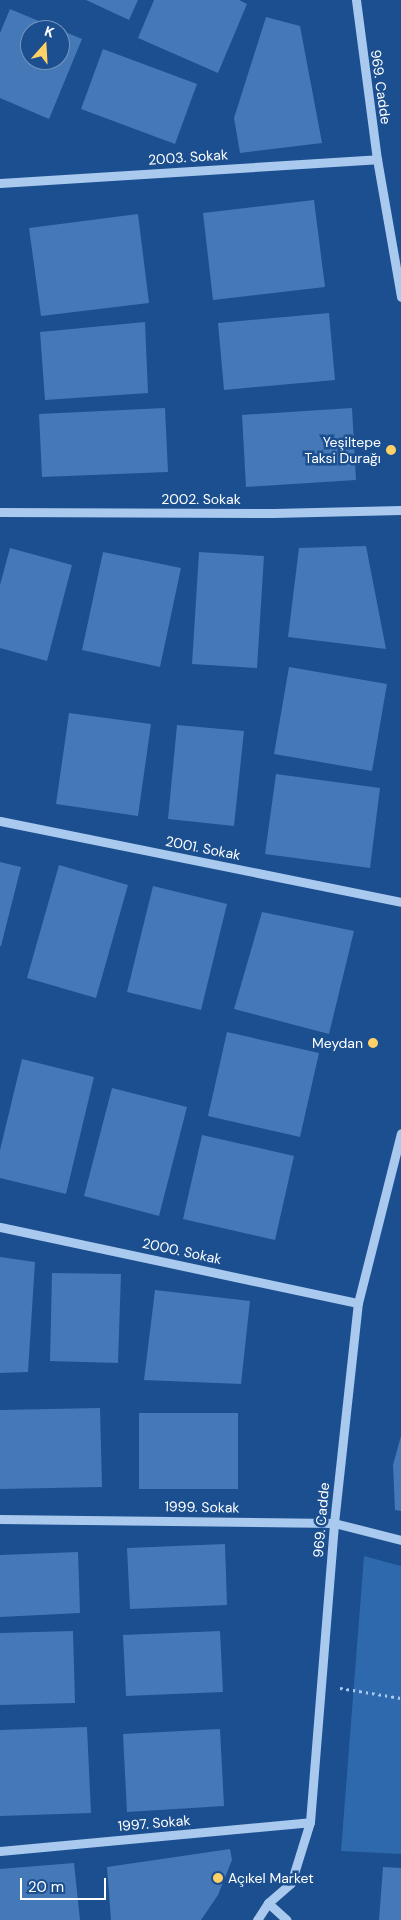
<!DOCTYPE html>
<html>
<head>
<meta charset="utf-8">
<style>
  body { margin:0 }
  #map { position:relative; width:401px; height:1920px; overflow:hidden; background:#1b4f8f; font-family:"DM Sans",sans-serif }
  div>[style] { position:absolute }
  [style*='--x'] { left:calc(var(--x)*1px); top:calc(var(--y)*1px); width:calc(var(--w)*1px); rotate:calc(var(--a)*1deg) }
  .green>* { inset:0; background:#2e69ad }
  .building>* { inset:0; background:#4478b7 }
  .path>* { height:3px; margin-top:-1.5px; transform-origin:0; background:repeating-linear-gradient(90deg,#a9c9ee 0 2.5px,transparent 0 6.5px) }
  .minor>* { height:9px; margin:-4.5px; padding:0 4.5px; transform-origin:4.5px; border-radius:4.5px; background:#a9c9ee }
  .dots>* { width:14px; height:14px; translate:-50% -50%; box-sizing:border-box; border:2px solid #1b4f8f; border-radius:50% }
  span { translate:-50% -50%; white-space:nowrap; text-align:center; line-height:1.15; -webkit-text-stroke:5px #1b4f8f; paint-order:stroke }
  .street-label { font-size:14px; color:#fff }
  .poi-label { font-size:14px; color:#fff }
  .right { translate:-100% -50%; text-align:right }
  .left { translate:0 -50%; text-align:left }
  .north { position:absolute; left:20px; top:20px; width:50px; height:50px; box-sizing:border-box; background:#1b4f8f; border:1px solid #7695bc; border-radius:50%; rotate:19deg; font-size:14px; font-weight:700; line-height:20px; text-align:center; color:#fff }
  .north::after { content:''; display:block; margin:auto; width:18px; height:22px; background:#ffd166; clip-path:polygon(50% 0,100% 100%,50% 72%,0 100%) }
  .scale { position:absolute; left:20px; top:1878px; width:86px; height:22px; box-sizing:border-box; border:2px solid #fff; border-top:0; padding-left:6px; font-size:15px; line-height:18px; white-space:nowrap; color:#fff; -webkit-text-stroke:4px #1b4f8f; paint-order:stroke }
</style>
</head>
<body>
<div id="map">
  <div class="green">
    <i style="clip-path:polygon(364px 1556px,401px 1566px,401px 1854px,341px 1851px)"></i>
  </div>
  <div class="building">
    <i style="clip-path:polygon(86px 0,138px 0,129px 20px)"></i>
    <i style="clip-path:polygon(154px 0,239px 0,247px 4px,218px 73px,138px 38px)"></i>
    <i style="clip-path:polygon(evenodd,10px 9px,82px 39px,49px 119px,0 98px,0 33px,10px 9px,30px 30px,60px 30px,60px 60px,30px 60px,30px 30px)"></i>
    <i style="clip-path:polygon(266px 17px,300px 26px,322px 143px,240px 153px,234px 118px)"></i>
    <i style="clip-path:polygon(103px 49px,197px 84px,175px 144px,81px 109px)"></i>
    <i style="clip-path:polygon(314px 200px,325px 287px,213px 300px,203px 213px)"></i>
    <i style="clip-path:polygon(138px 214px,149px 303px,41px 316px,29px 228px)"></i>
    <i style="clip-path:polygon(329px 313px,335px 380px,224px 390px,218px 323px)"></i>
    <i style="clip-path:polygon(145px 322px,148px 393px,45px 400px,40px 332px)"></i>
    <i style="clip-path:polygon(165px 408px,168px 472px,42px 477px,39px 414px)"></i>
    <i style="clip-path:polygon(352px 408px,356px 480px,246px 487px,242px 415px)"></i>
    <i style="clip-path:polygon(366px 546px,386px 649px,288px 637px,299px 548px)"></i>
    <i style="clip-path:polygon(10px 548px,72px 565px,47px 661px,0 648px,0 585px)"></i>
    <i style="clip-path:polygon(103px 552px,181px 568px,160px 667px,82px 650px)"></i>
    <i style="clip-path:polygon(199px 552px,264px 556px,257px 668px,192px 664px)"></i>
    <i style="clip-path:polygon(289px 667px,387px 684px,372px 771px,274px 754px)"></i>
    <i style="clip-path:polygon(69px 713px,151px 724px,138px 816px,56px 804px)"></i>
    <i style="clip-path:polygon(177px 725px,244px 731px,234px 826px,168px 819px)"></i>
    <i style="clip-path:polygon(276px 774px,380px 788px,370px 868px,265px 854px)"></i>
    <i style="clip-path:polygon(0 862px,21px 867px,1px 946px,0 946px)"></i>
    <i style="clip-path:polygon(59px 865px,128px 885px,96px 998px,27px 978px)"></i>
    <i style="clip-path:polygon(153px 886px,227px 904px,201px 1010px,127px 992px)"></i>
    <i style="clip-path:polygon(262px 912px,354px 931px,329px 1034px,234px 1009px)"></i>
    <i style="clip-path:polygon(227px 1032px,319px 1053px,300px 1137px,208px 1116px)"></i>
    <i style="clip-path:polygon(22px 1059px,94px 1077px,66px 1194px,0 1178px,0 1150px)"></i>
    <i style="clip-path:polygon(112px 1088px,187px 1107px,159px 1216px,84px 1196px)"></i>
    <i style="clip-path:polygon(202px 1135px,294px 1156px,275px 1240px,183px 1219px)"></i>
    <i style="clip-path:polygon(0 1257px,35px 1262px,28px 1372px,0 1373px)"></i>
    <i style="clip-path:polygon(52px 1273px,121px 1274px,118px 1363px,50px 1361px)"></i>
    <i style="clip-path:polygon(155px 1290px,250px 1301px,241px 1384px,144px 1380px)"></i>
    <i style="clip-path:polygon(100px 1408px,102px 1487px,0 1489px,0 1410px)"></i>
    <i style="clip-path:polygon(139px 1413px,238px 1413px,238px 1489px,139px 1489px)"></i>
    <i style="clip-path:polygon(401px 1436px,401px 1511px,395px 1510px,393px 1465px)"></i>
    <i style="clip-path:polygon(225px 1544px,227px 1605px,130px 1609px,127px 1548px)"></i>
    <i style="clip-path:polygon(78px 1552px,80px 1613px,0 1617px,0 1555px)"></i>
    <i style="clip-path:polygon(73px 1631px,75px 1703px,0 1705px,0 1633px)"></i>
    <i style="clip-path:polygon(220px 1631px,223px 1692px,126px 1696px,123px 1635px)"></i>
    <i style="clip-path:polygon(87px 1727px,91px 1813px,0 1816px,0 1730px)"></i>
    <i style="clip-path:polygon(220px 1729px,224px 1806px,127px 1812px,123px 1734px)"></i>
    <i style="clip-path:polygon(230px 1849px,232px 1860px,218px 1895px,201px 1920px,111px 1920px,107px 1867px)"></i>
    <i style="clip-path:polygon(74px 1863px,80px 1920px,0 1920px,0 1869px)"></i>
    <i style="clip-path:polygon(383px 1867px,401px 1868px,401px 1920px,379px 1920px)"></i>
  </div>
  <div class="path">
    <i style="--x:340;--y:1688;--w:62;--a:9.3"></i>
  </div>
  <div class="minor">
    <i style="--x:356;--y:0;--w:160;--a:82.5"></i>
    <i style="--x:377;--y:159;--w:140;--a:80.1"></i>
    <i style="--x:0;--y:183;--w:378;--a:-3.6"></i>
    <i style="--x:0;--y:512;--w:273;--a:0.2"></i>
    <i style="--x:273;--y:513;--w:128;--a:-1.3"></i>
    <i style="--x:0;--y:821;--w:409;--a:11.4"></i>
    <i style="--x:0;--y:1227;--w:366;--a:12"></i>
    <i style="--x:0;--y:1519;--w:334;--a:0.7"></i>
    <i style="--x:334;--y:1523;--w:69;--a:14.2"></i>
    <i style="--x:0;--y:1851;--w:311;--a:-5.3"></i>
    <i style="--x:268;--y:1903;--w:25;--a:42"></i>
    <i style="--x:257;--y:1920;--w:20;--a:-57"></i>
    <i style="--x:268;--y:1903;--w:30;--a:-41"></i>
    <i style="--x:291;--y:1883;--w:64;--a:-72.7"></i>
    <i style="--x:310;--y:1822;--w:300;--a:-85.4"></i>
    <i style="--x:334;--y:1523;--w:221;--a:-83.8"></i>
    <i style="--x:358;--y:1303;--w:175;--a:-75.8"></i>
  </div>
  <div class="dots">
    <i style="left:391px;top:450px;background:#ffd166"></i>
    <i style="left:373px;top:1043px;background:#ffd166"></i>
    <i style="left:218px;top:1878px;background:#ffd166"></i>
  </div>
  <div class="street-label">
    <span style="left:381px;top:87px;rotate:82deg">969. Cadde</span>
    <span style="left:188px;top:157px;rotate:-4deg">2003. Sokak</span>
    <span style="left:201px;top:499px">2002. Sokak</span>
    <span style="left:203px;top:848px;rotate:11deg">2001. Sokak</span>
    <span style="left:182px;top:1251px;rotate:12deg">2000. Sokak</span>
    <span style="left:202px;top:1507px;rotate:1deg">1999. Sokak</span>
    <span style="left:321px;top:1520px;rotate:-85deg">969. Cadde</span>
    <span style="left:154px;top:1823px;rotate:-5deg">1997. Sokak</span>
  </div>
  <div class="poi-label">
    <span class="right" style="left:381px;top:450px">Yeşiltepe<br>Taksi Durağı</span>
    <span class="right" style="left:363px;top:1043px">Meydan</span>
    <span class="left" style="left:228px;top:1878px">Açıkel Market</span>
  </div>
  <div class="north">K</div>
  <div class="scale">20 m</div>
</div>
</body>
</html>
